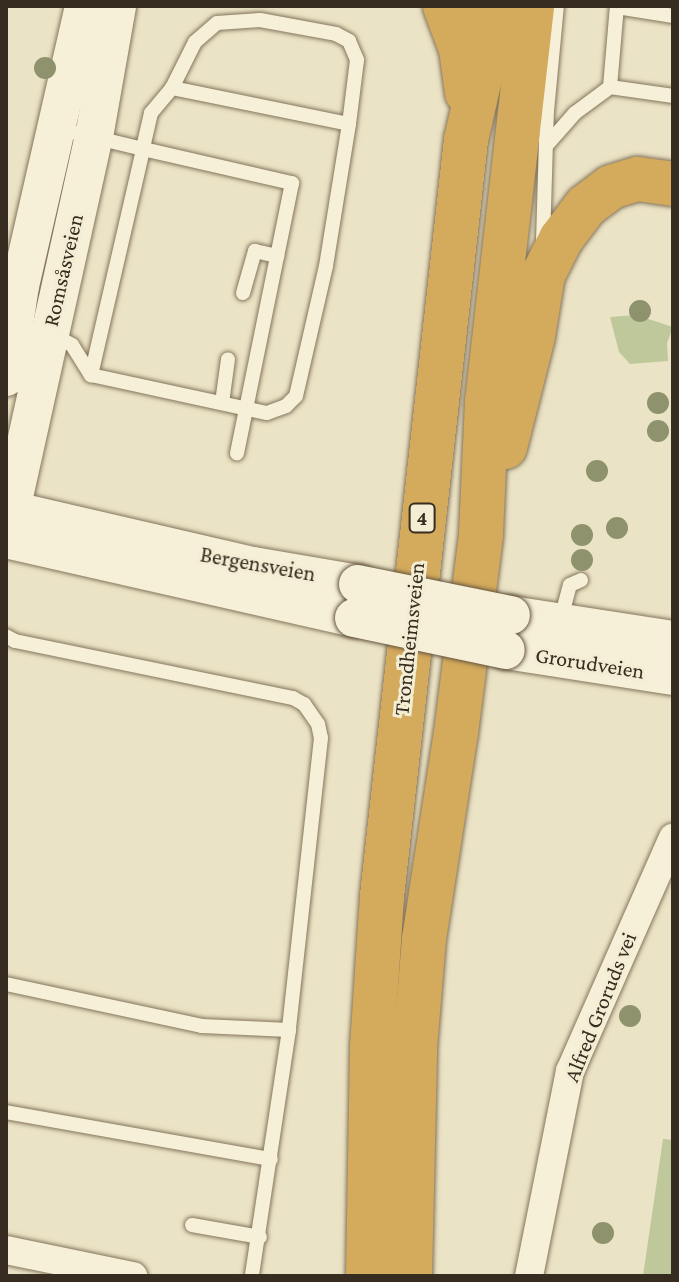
<!DOCTYPE html>
<html>
<head>
<meta charset="utf-8">
<style>
  body { margin:0 }
  #map { position:relative; width:679px; height:1282px; overflow:hidden; background:#ebe3c5; font-family:"Crimson Pro",serif }
  div>[style] { position:absolute }
  [style*='--x'] { left:calc(var(--x)*1px); top:calc(var(--y)*1px); width:calc(var(--w)*1px); rotate:calc(var(--a)*1deg) }
  .green>* { inset:0; background:#bfc89a }
  .roads { filter:drop-shadow(0 0 2px #84755c) drop-shadow(0 0 2px #84755c) }
  .lane>* { height:14px; margin:-7px; padding:0 7px; transform-origin:7px; border-radius:7px; background:#f6f0d8 }
  .street>* { height:28px; margin:-14px; padding:0 14px; transform-origin:14px; border-radius:14px; background:#f6f0d8 }
  .secondary>* { height:38px; margin:-19px; padding:0 19px; transform-origin:19px; border-radius:19px; background:#f6f0d8 }
  .highway>* { height:44px; margin:-22px; padding:0 22px; transform-origin:22px; border-radius:22px; background:#d4aa5c }
  .bridges { filter:drop-shadow(0 0 2px #66563f) drop-shadow(0 0 2px #66563f) }
  .secondary-bridge>* { height:38px; margin:-19px; padding:0 19px; transform-origin:19px; border-radius:19px; background:#f6f0d8 }
  .trees>* { width:22px; height:22px; margin:-11px; border-radius:50%; background:#8e936e }
  span { translate:-50% -50%; white-space:nowrap; text-align:center; line-height:1.15; -webkit-text-stroke:6px #f3edd4; paint-order:stroke }
  .shield-label span { padding:2px 6px; background:#f3edd4; border:2px solid; border-radius:6px; -webkit-text-stroke-width:0 }
  .shield-label { font-size:20px; color:#362c1f; font-weight:700 }
  .street-label { font-size:22px; color:#362c1f }
  .frame { position:absolute; inset:0; border:8px solid #362c1f; pointer-events:none }
</style>
</head>
<body>
<div id="map">
  <div class="green">
    <i style="clip-path:polygon(636px 315px,673px 327px,667px 343px,668px 361px,630px 364px,619px 352px,610px 317px)"></i>
    <i style="clip-path:polygon(663px 1139px,673px 1140px,673px 1276px,643px 1276px)"></i>
  </div>
  <div class="roads">
    <div class="lane">
      <i style="--x:617;--y:7;--w:57;--a:9.1"></i>
      <i style="--x:610;--y:87;--w:81;--a:-85.1"></i>
      <i style="--x:172;--y:88;--w:51;--a:-63.4"></i>
      <i style="--x:195;--y:42;--w:29;--a:-41"></i>
      <i style="--x:217;--y:23;--w:43;--a:-4"></i>
      <i style="--x:260;--y:20;--w:77;--a:10.4"></i>
      <i style="--x:336;--y:34;--w:15;--a:28"></i>
      <i style="--x:349;--y:41;--w:21;--a:67"></i>
      <i style="--x:357;--y:60;--w:64;--a:97.1"></i>
      <i style="--x:546;--y:146;--w:44;--a:-48.7"></i>
      <i style="--x:575;--y:113;--w:44;--a:-36.6"></i>
      <i style="--x:610;--y:87;--w:64;--a:8.1"></i>
      <i style="--x:543;--y:242;--w:131;--a:-88.3"></i>
      <i style="--x:547;--y:111;--w:105;--a:-84.6"></i>
      <i style="--x:243;--y:293;--w:44;--a:-74.1"></i>
      <i style="--x:255;--y:251;--w:23;--a:13"></i>
      <i style="--x:54;--y:335;--w:21;--a:29"></i>
      <i style="--x:72;--y:345;--w:36;--a:58"></i>
      <i style="--x:91;--y:375;--w:180;--a:12.2"></i>
      <i style="--x:267;--y:413;--w:20;--a:-20"></i>
      <i style="--x:286;--y:406;--w:14;--a:-45"></i>
      <i style="--x:296;--y:396;--w:133;--a:-77"></i>
      <i style="--x:326;--y:266;--w:144;--a:-80.8"></i>
      <i style="--x:349;--y:124;--w:181;--a:-168.5"></i>
      <i style="--x:172;--y:88;--w:33;--a:130"></i>
      <i style="--x:151;--y:113;--w:37;--a:103"></i>
      <i style="--x:143;--y:149;--w:89;--a:-166.4"></i>
      <i style="--x:91;--y:375;--w:232;--a:-77"></i>
      <i style="--x:143;--y:149;--w:153;--a:12.9"></i>
      <i style="--x:292;--y:183;--w:276;--a:101.5"></i>
      <i style="--x:222;--y:403;--w:44;--a:-82.2"></i>
      <i style="--x:560;--y:622;--w:38;--a:-75"></i>
      <i style="--x:570;--y:585;--w:12;--a:-24"></i>
      <i style="--x:6;--y:636;--w:10;--a:29"></i>
      <i style="--x:15;--y:641;--w:284;--a:11.6"></i>
      <i style="--x:293;--y:698;--w:13;--a:29"></i>
      <i style="--x:304;--y:704;--w:24;--a:55"></i>
      <i style="--x:318;--y:724;--w:14;--a:78"></i>
      <i style="--x:321;--y:738;--w:294;--a:96.3"></i>
      <i style="--x:289;--y:1030;--w:249;--a:98.6"></i>
      <i style="--x:6;--y:984;--w:200;--a:12.1"></i>
      <i style="--x:202;--y:1026;--w:87;--a:2.6"></i>
      <i style="--x:6;--y:1112;--w:269;--a:10.1"></i>
      <i style="--x:192;--y:1225;--w:69;--a:10"></i>
    </div>
    <div class="street">
      <i style="--x:6;--y:1250;--w:130;--a:11.6"></i>
      <i style="--x:529;--y:1276;--w:209;--a:-78.7"></i>
      <i style="--x:570;--y:1071;--w:255;--a:-66.2"></i>
    </div>
    <div class="secondary">
      <i style="--x:6;--y:377;--w:92;--a:-81.3"></i>
      <i style="--x:20;--y:286;--w:287;--a:-77.1"></i>
      <i style="--x:6;--y:509;--w:253;--a:13"></i>
      <i style="--x:253;--y:566;--w:107;--a:9.7"></i>
      <i style="--x:11;--y:510;--w:382;--a:-77.5"></i>
      <i style="--x:94;--y:137;--w:133;--a:-80"></i>
      <i style="--x:6;--y:539;--w:357;--a:12.8"></i>
      <i style="--x:511;--y:615;--w:164;--a:8.8"></i>
      <i style="--x:506;--y:650;--w:169;--a:8.8"></i>
    </div>
    <div class="highway">
      <i style="--x:445;--y:6;--w:46;--a:69.6"></i>
      <i style="--x:461;--y:49;--w:44;--a:82.2"></i>
      <i style="--x:505;--y:447;--w:114;--a:-75.8"></i>
      <i style="--x:533;--y:336;--w:62;--a:-80.7"></i>
      <i style="--x:543;--y:275;--w:40;--a:-63.4"></i>
      <i style="--x:561;--y:239;--w:41;--a:-52.9"></i>
      <i style="--x:586;--y:206;--w:31;--a:-37"></i>
      <i style="--x:611;--y:187;--w:28;--a:-17"></i>
      <i style="--x:638;--y:179;--w:35;--a:8"></i>
      <i style="--x:368;--y:1276;--w:229;--a:-89"></i>
      <i style="--x:372;--y:1047;--w:151;--a:-86.2"></i>
      <i style="--x:382;--y:896;--w:761;--a:-83.66"></i>
      <i style="--x:466;--y:140;--w:81;--a:-77.2"></i>
      <i style="--x:484;--y:61;--w:55;--a:-82.7"></i>
      <i style="--x:410;--y:1276;--w:228;--a:-88.7"></i>
      <i style="--x:415;--y:1048;--w:109;--a:-85.3"></i>
      <i style="--x:424;--y:939;--w:208;--a:-81.2"></i>
      <i style="--x:456;--y:733;--w:201;--a:-82.8"></i>
      <i style="--x:481;--y:534;--w:132;--a:-87.4"></i>
      <i style="--x:487;--y:402;--w:399;--a:-83.5"></i>
    </div>
  </div>
  <div class="bridges">
    <div class="secondary-bridge">
      <i style="--x:358;--y:584;--w:156;--a:11.5"></i>
      <i style="--x:354;--y:618;--w:155;--a:11.9"></i>
    </div>
  </div>
  <div class="trees">
    <i style="left:45px;top:68px"></i>
    <i style="left:640px;top:311px"></i>
    <i style="left:658px;top:403px"></i>
    <i style="left:658px;top:431px"></i>
    <i style="left:597px;top:471px"></i>
    <i style="left:617px;top:528px"></i>
    <i style="left:582px;top:535px"></i>
    <i style="left:582px;top:560px"></i>
    <i style="left:630px;top:1016px"></i>
    <i style="left:603px;top:1233px"></i>
  </div>
  <div class="shield-label">
    <span style="left:422px;top:518px">4</span>
  </div>
  <div class="street-label">
    <span style="left:63px;top:270px;rotate:-77deg">Romsåsveien</span>
    <span style="left:258px;top:564px;rotate:10deg">Bergensveien</span>
    <span style="left:409px;top:639px;rotate:-84deg">Trondheimsveien</span>
    <span style="left:590px;top:663px;rotate:9deg">Grorudveien</span>
    <span style="left:600px;top:1007px;rotate:-68deg">Alfred Groruds vei</span>
  </div>
  <div class="frame"></div>
</div>
</body>
</html>
